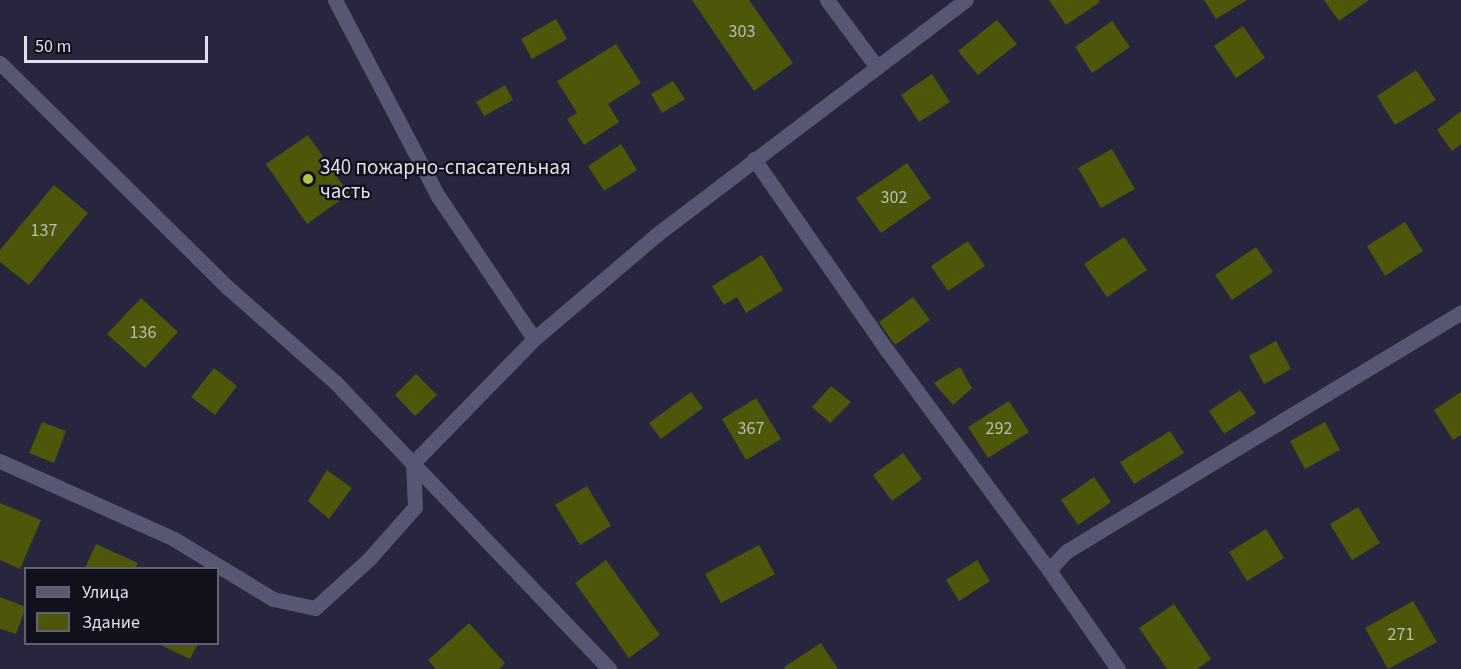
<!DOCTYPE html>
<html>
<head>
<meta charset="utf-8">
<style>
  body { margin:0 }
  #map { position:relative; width:1461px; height:669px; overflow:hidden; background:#27263e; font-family:"Source Sans 3",sans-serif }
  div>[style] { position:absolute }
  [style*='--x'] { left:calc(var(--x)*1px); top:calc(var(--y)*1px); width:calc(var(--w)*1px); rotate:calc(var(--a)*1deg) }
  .building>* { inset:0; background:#4e5609 }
  .street>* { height:15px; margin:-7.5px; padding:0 7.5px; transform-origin:7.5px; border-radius:7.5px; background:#575772 }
  .dots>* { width:16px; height:16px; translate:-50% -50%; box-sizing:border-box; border:3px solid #11111b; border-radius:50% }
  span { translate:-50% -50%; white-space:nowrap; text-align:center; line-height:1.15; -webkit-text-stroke:4.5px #11111b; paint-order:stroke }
  .number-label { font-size:18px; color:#babdb6 }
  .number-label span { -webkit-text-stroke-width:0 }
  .poi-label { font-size:21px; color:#dedfef }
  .left { translate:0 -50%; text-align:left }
  .legend { position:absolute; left:24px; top:567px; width:195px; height:78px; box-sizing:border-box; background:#11111b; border:2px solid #636370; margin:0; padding:8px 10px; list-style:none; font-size:18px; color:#dedfef }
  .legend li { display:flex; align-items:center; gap:12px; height:30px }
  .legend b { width:30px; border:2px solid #636370 }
  .scale { position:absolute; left:24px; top:36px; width:184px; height:27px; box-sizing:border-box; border:3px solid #dedfef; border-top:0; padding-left:8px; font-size:18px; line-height:21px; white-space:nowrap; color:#dedfef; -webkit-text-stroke:4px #11111b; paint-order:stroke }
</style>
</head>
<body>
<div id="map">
  <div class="building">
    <i style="clip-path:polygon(692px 0,749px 0,793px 63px,754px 91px)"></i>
    <i style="clip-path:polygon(1049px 0,1099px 0,1100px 2px,1066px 25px)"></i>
    <i style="clip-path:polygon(1204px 0,1247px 0,1216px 19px)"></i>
    <i style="clip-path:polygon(1324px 0,1369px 0,1339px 21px)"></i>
    <i style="clip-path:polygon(556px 19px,567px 39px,532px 59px,521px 39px)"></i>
    <i style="clip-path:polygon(997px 20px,1017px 44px,978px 75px,958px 51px)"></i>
    <i style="clip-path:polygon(1112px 21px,1130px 47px,1092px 73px,1075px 47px)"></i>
    <i style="clip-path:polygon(1243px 26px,1265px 58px,1236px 78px,1214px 46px)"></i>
    <i style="clip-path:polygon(616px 44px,641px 83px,608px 104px,619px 122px,584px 145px,567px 119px,577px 113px,557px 81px)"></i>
    <i style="clip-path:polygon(1416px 70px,1436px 100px,1395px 125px,1377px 96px)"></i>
    <i style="clip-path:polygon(932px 74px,950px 102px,919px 122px,901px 95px)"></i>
    <i style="clip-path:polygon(673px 81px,685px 99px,662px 113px,651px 94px)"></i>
    <i style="clip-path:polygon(505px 85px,513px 100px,484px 116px,476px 102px)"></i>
    <i style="clip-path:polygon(1461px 111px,1461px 144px,1452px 151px,1437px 130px)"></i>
    <i style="clip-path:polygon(308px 135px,349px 194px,307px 224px,266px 164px)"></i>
    <i style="clip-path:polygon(621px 144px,637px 170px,604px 191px,588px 166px)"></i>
    <i style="clip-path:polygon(1112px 149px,1135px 189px,1101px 208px,1078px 168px)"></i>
    <i style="clip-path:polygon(907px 163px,931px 198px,881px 233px,856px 198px)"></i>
    <i style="clip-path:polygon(54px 185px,88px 213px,29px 285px,0 262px,0 250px)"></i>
    <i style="clip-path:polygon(1405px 222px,1423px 251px,1385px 276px,1367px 246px)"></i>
    <i style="clip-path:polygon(1124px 237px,1147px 270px,1107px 297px,1084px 264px)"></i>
    <i style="clip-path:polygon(968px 241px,985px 266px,948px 291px,931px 266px)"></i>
    <i style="clip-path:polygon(1256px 247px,1273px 272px,1232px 300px,1215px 275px)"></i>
    <i style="clip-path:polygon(762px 255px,783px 290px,746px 313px,737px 297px,724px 305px,712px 286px)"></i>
    <i style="clip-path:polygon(913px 297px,930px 320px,895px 345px,879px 322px)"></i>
    <i style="clip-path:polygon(141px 298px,178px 332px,145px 368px,107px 334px)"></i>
    <i style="clip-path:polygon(1276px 341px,1291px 369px,1264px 384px,1249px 356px)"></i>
    <i style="clip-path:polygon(960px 367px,972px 388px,953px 405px,934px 383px)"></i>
    <i style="clip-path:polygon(214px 368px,237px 386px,215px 415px,191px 397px)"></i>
    <i style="clip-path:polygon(416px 374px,437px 395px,415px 416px,395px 395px)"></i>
    <i style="clip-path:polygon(831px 386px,851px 402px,830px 423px,812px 407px)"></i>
    <i style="clip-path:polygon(1240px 390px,1256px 413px,1224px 434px,1209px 411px)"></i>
    <i style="clip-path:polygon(691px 392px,703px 408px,661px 439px,649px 423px)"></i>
    <i style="clip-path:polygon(1461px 392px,1461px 435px,1453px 440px,1434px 410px)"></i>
    <i style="clip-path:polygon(756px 398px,781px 439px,746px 460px,722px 419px)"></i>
    <i style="clip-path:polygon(1009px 401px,1029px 432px,988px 458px,968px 427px)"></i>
    <i style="clip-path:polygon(42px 422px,66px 431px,54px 463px,29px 453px)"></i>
    <i style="clip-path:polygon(1325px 422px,1340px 450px,1305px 469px,1290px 441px)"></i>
    <i style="clip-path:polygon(1170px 431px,1184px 453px,1134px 484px,1120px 462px)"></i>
    <i style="clip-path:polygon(903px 453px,922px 479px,892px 501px,873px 475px)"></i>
    <i style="clip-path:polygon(327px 470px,352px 488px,329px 519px,308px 501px)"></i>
    <i style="clip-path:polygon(1094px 477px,1111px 502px,1078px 525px,1061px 500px)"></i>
    <i style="clip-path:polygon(587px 486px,611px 526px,580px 545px,555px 505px)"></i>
    <i style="clip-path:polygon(0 503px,41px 520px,20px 569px,0 560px)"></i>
    <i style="clip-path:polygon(1358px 507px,1380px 543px,1352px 560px,1330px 524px)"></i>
    <i style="clip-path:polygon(1266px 529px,1284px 558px,1247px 581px,1229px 552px)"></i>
    <i style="clip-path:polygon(96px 544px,138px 563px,135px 568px,85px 568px)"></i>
    <i style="clip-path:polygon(759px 545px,775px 574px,721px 603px,705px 574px)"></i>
    <i style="clip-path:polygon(606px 560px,660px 635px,629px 658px,575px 583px)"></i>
    <i style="clip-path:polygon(977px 560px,990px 581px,959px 601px,946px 580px)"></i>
    <i style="clip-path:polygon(0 597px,26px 607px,16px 634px,0 629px)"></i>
    <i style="clip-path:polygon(1413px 601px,1437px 642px,1388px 669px,1365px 628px)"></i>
    <i style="clip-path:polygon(1174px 604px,1211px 659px,1197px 669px,1167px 669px,1139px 628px)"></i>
    <i style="clip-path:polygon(469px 623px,505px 663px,499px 669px,436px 669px,428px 660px)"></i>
    <i style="clip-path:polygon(821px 643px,838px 669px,785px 669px,784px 667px)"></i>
    <i style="clip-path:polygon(158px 644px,198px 644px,190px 659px)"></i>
  </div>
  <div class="street">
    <i style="--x:335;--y:0;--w:221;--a:62.3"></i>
    <i style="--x:438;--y:196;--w:172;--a:56.1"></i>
    <i style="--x:827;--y:0;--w:82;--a:53.4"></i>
    <i style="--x:0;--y:63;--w:317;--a:44.6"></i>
    <i style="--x:226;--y:286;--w:145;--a:41.4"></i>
    <i style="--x:335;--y:382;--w:397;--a:46.3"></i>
    <i style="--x:754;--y:159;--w:231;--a:55.2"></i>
    <i style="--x:886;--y:349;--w:275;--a:53.6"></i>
    <i style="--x:0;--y:461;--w:191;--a:24.1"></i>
    <i style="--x:174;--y:539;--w:116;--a:31.2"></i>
    <i style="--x:273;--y:599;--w:43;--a:12.1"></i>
    <i style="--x:315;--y:608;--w:73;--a:-42.2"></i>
    <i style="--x:369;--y:559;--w:69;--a:-48.5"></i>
    <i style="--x:415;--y:507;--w:44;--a:-92.6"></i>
    <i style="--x:413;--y:463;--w:173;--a:-45.7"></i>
    <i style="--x:534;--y:339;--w:160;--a:-40.4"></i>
    <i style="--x:656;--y:235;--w:389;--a:-37.2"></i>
    <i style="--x:1118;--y:669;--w:121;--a:-124.9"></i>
    <i style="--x:1049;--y:570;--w:26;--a:-47"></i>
    <i style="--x:1067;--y:551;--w:461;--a:-31.2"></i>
  </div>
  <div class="dots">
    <i style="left:308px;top:179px;background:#b2c34b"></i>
  </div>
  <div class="number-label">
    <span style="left:742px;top:32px">303</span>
    <span style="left:894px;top:198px">302</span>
    <span style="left:44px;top:231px">137</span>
    <span style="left:143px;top:333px">136</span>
    <span style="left:751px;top:429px">367</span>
    <span style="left:999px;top:429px">292</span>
    <span style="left:1401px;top:635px">271</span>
  </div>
  <div class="poi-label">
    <span class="left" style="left:320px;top:179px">340 пожарно-спасательная<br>часть</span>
  </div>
  <ul class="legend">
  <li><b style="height:8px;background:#575772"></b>Улица</li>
  <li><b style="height:16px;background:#4e5609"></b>Здание</li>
  </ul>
  <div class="scale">50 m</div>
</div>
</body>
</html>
